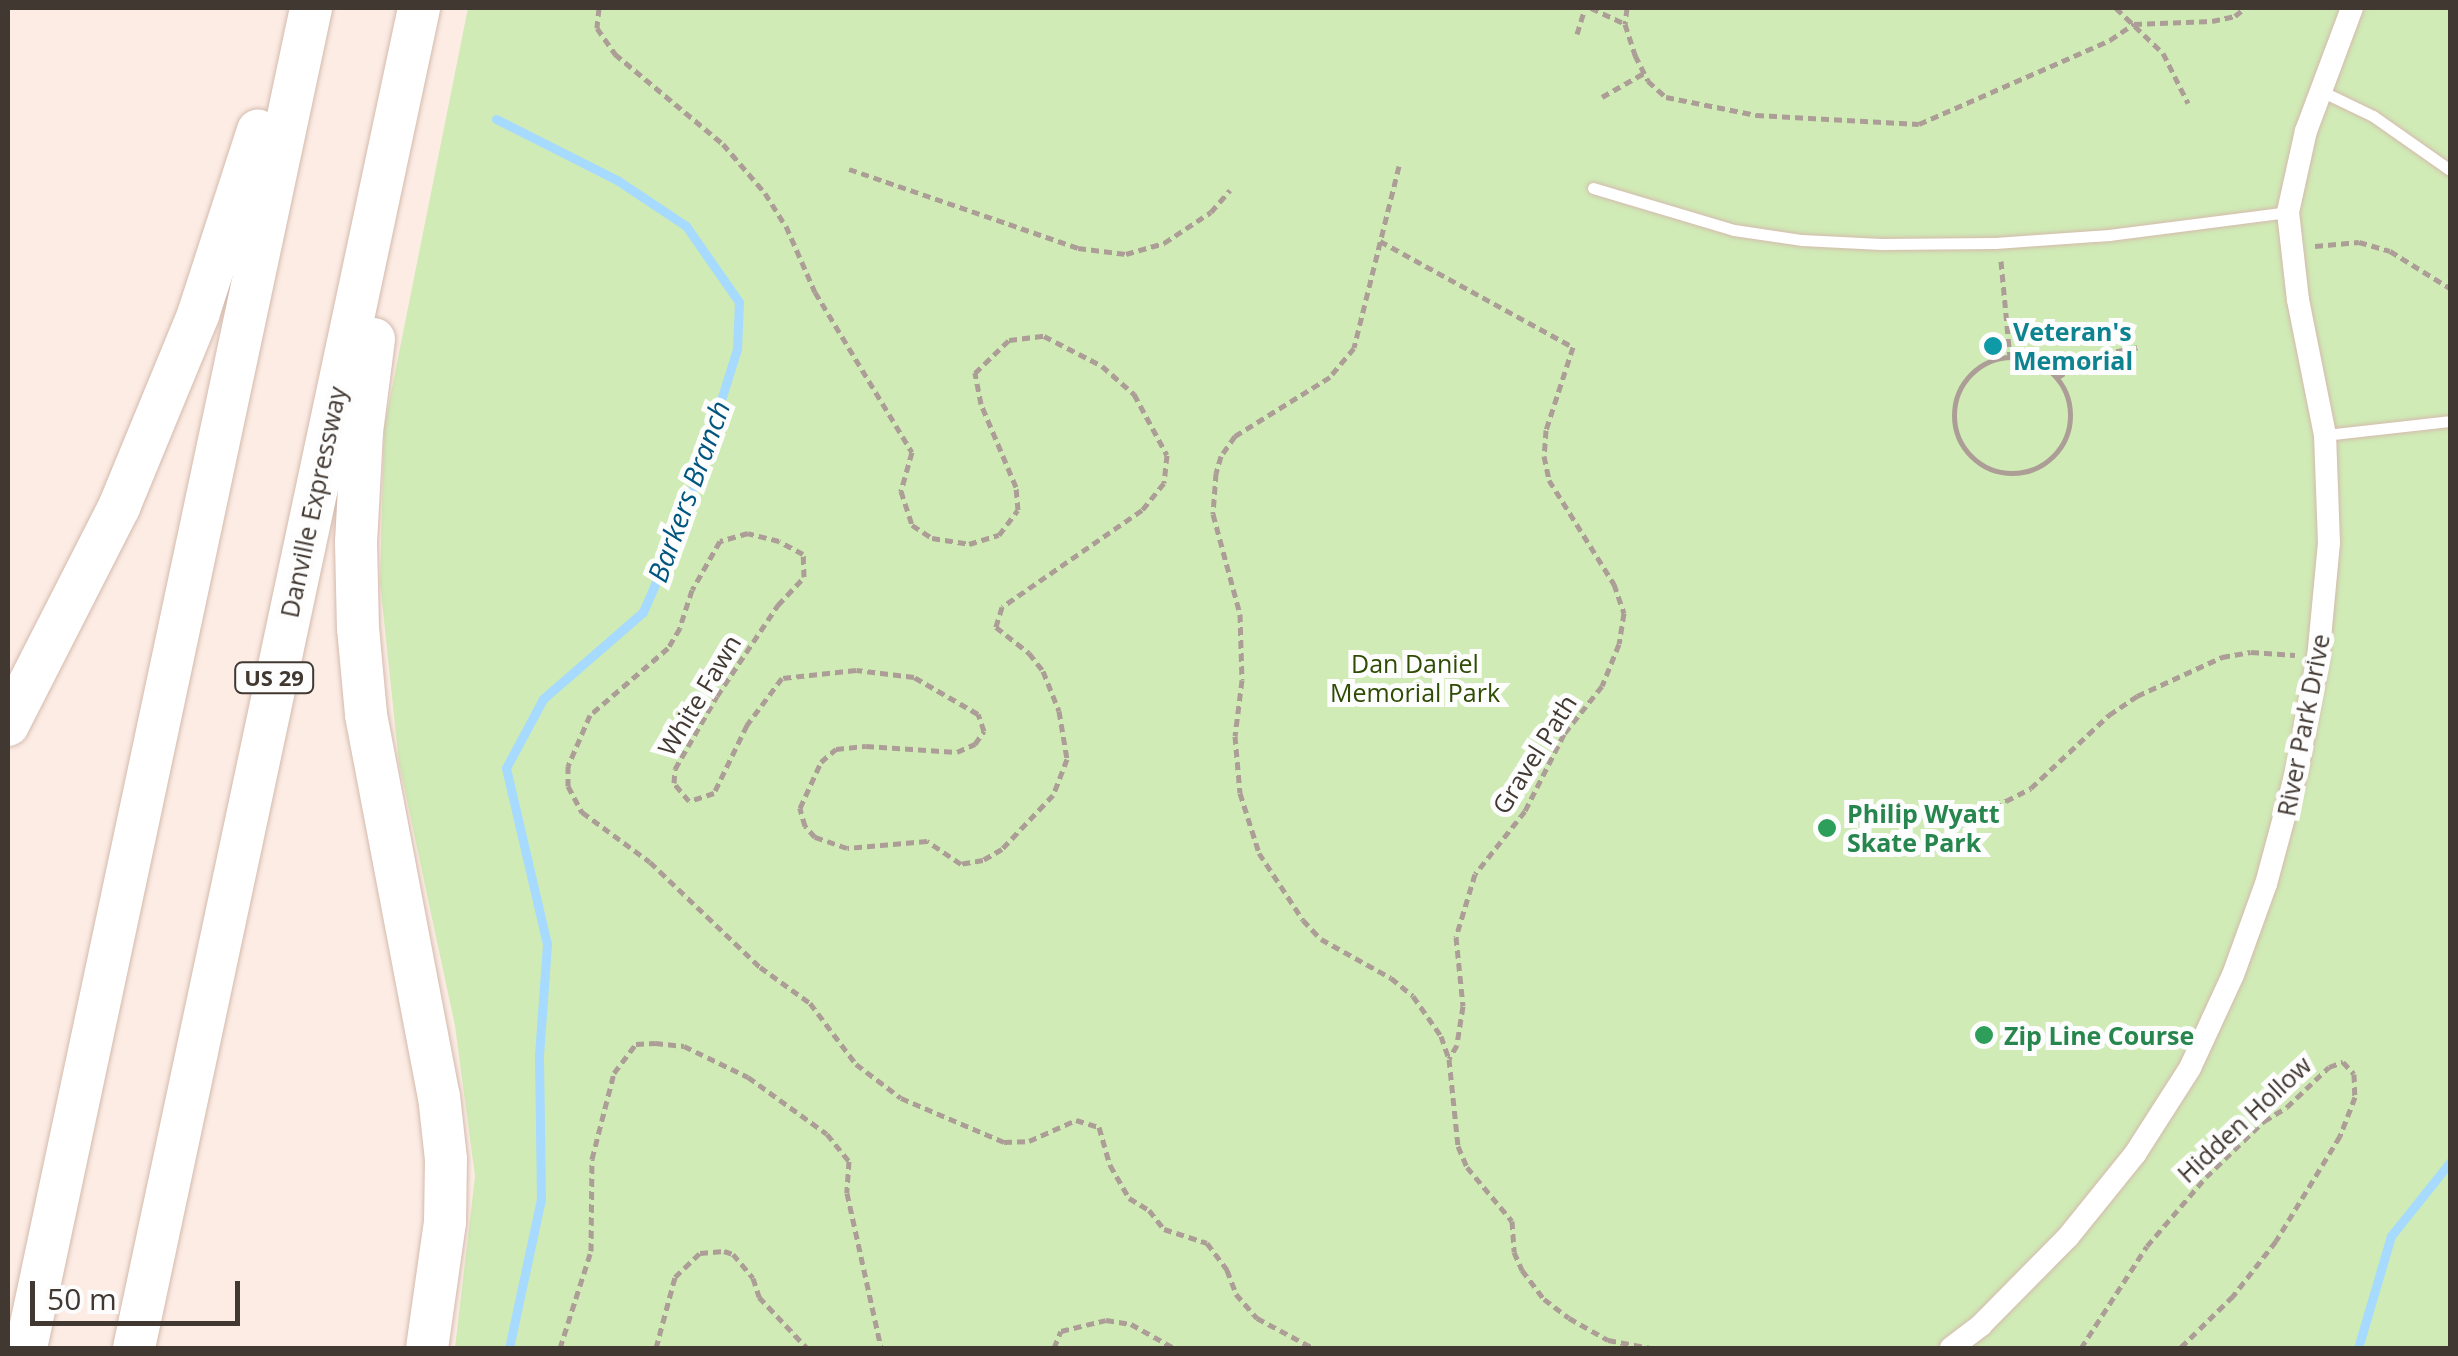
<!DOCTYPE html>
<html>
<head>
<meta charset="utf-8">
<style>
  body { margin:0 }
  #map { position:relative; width:2458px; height:1356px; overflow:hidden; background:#fcece4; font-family:"Open Sans",sans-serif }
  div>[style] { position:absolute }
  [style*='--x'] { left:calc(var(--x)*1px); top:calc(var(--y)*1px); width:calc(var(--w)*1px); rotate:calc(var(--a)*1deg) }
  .green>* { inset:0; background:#d0ebb6 }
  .stream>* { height:9px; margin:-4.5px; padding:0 4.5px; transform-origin:4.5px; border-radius:4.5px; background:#a6dafe }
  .path>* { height:5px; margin-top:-2.5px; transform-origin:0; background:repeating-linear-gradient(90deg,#ac9e97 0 8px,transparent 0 13px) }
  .path>.ring { margin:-2.5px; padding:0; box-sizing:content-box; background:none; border:5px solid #ac9e97; border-radius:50% }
  .roads { filter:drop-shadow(0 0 2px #d4baad) drop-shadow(0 0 2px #d4baad) }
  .service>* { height:11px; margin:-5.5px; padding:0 5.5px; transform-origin:5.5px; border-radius:5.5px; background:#fff }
  .minor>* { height:22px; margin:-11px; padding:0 11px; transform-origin:11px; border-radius:11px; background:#fff }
  .motorway>* { height:42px; margin:-21px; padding:0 21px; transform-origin:21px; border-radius:21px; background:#fff }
  .dots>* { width:28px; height:28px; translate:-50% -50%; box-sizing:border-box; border:5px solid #fdfdfd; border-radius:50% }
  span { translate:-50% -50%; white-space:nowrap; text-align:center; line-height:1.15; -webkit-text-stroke:10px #fdfdfd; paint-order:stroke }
  .shield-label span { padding:2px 8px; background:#fdfdfd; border:2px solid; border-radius:8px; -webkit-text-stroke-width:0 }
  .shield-label { font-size:22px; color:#423832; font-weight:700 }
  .culture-label { font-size:25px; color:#0d838f; font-weight:700 }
  .left { translate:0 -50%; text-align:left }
  .street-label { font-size:25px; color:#423832 }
  .park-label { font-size:25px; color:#2f4b04 }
  .leisure-label { font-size:25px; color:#27864d; font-weight:700 }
  .water-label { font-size:28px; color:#00567f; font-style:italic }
  .frame { position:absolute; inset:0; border:10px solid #423832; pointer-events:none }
  .scale { position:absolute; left:30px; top:1281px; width:210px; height:45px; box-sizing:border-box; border:5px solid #423832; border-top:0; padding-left:12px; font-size:30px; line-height:35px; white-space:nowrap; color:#423832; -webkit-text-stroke:8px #fdfdfd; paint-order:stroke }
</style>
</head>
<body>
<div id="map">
  <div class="green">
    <i style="clip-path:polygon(468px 8px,2450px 8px,2450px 1348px,455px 1348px,475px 1176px,455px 1026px,399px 763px,380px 582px,384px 428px)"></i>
  </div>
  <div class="stream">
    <i style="--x:496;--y:119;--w:136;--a:26.8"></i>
    <i style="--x:617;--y:180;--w:83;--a:33.7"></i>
    <i style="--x:686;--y:226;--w:93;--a:55.1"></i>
    <i style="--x:739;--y:302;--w:47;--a:92.4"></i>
    <i style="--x:737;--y:349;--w:177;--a:107.4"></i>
    <i style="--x:684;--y:518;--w:103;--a:113.6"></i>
    <i style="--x:643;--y:612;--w:133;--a:139"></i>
    <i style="--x:543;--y:699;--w:78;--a:118.2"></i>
    <i style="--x:506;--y:768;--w:181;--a:76.9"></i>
    <i style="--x:547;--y:944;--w:112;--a:94.1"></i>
    <i style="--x:539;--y:1056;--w:143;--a:89.2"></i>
    <i style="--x:541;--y:1199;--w:152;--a:102.1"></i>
    <i style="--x:2358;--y:1348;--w:117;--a:-73.6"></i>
    <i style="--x:2391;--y:1236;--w:95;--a:-51.4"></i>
  </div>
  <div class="path">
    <i style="--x:599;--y:8;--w:20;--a:96"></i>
    <i style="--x:597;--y:28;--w:32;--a:55"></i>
    <i style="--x:615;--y:54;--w:141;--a:39.8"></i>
    <i style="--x:723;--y:144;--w:65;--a:49.4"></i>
    <i style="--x:765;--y:193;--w:39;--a:58"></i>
    <i style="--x:786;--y:226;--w:72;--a:66.3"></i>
    <i style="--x:815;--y:292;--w:187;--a:58.8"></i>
    <i style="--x:912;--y:452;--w:41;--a:105.8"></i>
    <i style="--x:901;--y:491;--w:36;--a:72"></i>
    <i style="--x:912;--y:525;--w:24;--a:33"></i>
    <i style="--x:932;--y:538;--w:37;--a:9"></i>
    <i style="--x:969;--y:544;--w:31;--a:-17"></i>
    <i style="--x:999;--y:535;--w:31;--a:-53"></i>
    <i style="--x:1018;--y:510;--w:23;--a:-95"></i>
    <i style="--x:1016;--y:487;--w:90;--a:-112.9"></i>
    <i style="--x:981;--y:404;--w:32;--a:-101"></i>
    <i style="--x:975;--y:373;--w:47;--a:-44.1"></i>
    <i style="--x:1009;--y:340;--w:35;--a:-7"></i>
    <i style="--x:1044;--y:336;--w:65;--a:27.3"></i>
    <i style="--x:1102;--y:366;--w:43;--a:41.2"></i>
    <i style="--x:1134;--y:394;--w:69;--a:61.6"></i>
    <i style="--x:1167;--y:455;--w:28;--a:96"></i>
    <i style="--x:1164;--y:483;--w:35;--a:129"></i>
    <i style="--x:1142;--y:510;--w:170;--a:145.3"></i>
    <i style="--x:1002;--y:607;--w:21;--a:107"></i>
    <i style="--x:996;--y:627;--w:42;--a:38.2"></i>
    <i style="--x:1029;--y:653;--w:23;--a:52"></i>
    <i style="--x:1043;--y:671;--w:43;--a:68.2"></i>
    <i style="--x:1059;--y:711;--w:49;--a:80.5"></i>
    <i style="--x:1067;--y:759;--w:39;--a:111"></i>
    <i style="--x:1053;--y:795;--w:74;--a:133.4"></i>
    <i style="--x:1002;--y:849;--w:22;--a:150"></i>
    <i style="--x:983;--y:860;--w:22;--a:170"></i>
    <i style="--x:961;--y:864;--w:41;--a:-145.9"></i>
    <i style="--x:927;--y:841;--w:80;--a:175"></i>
    <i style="--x:847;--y:848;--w:34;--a:-161"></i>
    <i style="--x:815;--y:837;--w:15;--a:-132"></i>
    <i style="--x:805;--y:826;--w:19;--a:-106"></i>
    <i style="--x:800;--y:808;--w:51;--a:-65.5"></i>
    <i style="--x:821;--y:762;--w:20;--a:-41"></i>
    <i style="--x:836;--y:749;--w:30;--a:-6"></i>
    <i style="--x:866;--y:746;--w:91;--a:3.8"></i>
    <i style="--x:957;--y:752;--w:20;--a:-24"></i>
    <i style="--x:975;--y:744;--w:16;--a:-55"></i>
    <i style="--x:984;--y:731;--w:18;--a:-109"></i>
    <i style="--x:978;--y:714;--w:74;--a:-150"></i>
    <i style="--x:914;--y:677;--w:58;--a:-173.1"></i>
    <i style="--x:856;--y:670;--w:74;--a:173.8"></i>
    <i style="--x:782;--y:678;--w:59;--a:126.7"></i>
    <i style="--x:747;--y:725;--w:76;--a:115.9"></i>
    <i style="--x:714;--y:793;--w:26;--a:162"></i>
    <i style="--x:689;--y:801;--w:23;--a:-130"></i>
    <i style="--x:674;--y:783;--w:14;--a:-86"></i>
    <i style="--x:675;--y:769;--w:84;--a:-60.1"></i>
    <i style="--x:717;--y:696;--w:110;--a:-56.2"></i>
    <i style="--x:778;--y:605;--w:38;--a:-47"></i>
    <i style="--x:804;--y:577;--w:23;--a:-92"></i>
    <i style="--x:803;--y:554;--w:27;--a:-152"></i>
    <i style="--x:779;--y:541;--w:32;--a:-166"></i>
    <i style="--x:748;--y:533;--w:29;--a:164"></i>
    <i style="--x:720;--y:541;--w:56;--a:119.7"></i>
    <i style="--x:692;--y:590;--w:40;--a:108"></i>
    <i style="--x:680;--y:628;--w:23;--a:121"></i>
    <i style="--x:668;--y:648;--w:103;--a:139.3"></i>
    <i style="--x:590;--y:715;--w:56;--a:113.3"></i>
    <i style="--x:568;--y:766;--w:20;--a:90"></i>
    <i style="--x:568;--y:786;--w:30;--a:62"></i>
    <i style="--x:582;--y:812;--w:84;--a:36.3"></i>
    <i style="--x:650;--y:862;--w:152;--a:43.7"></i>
    <i style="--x:760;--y:967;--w:62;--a:35.8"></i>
    <i style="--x:810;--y:1003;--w:76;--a:53"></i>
    <i style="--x:856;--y:1064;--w:56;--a:37.1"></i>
    <i style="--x:901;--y:1098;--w:112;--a:23.1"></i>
    <i style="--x:1004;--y:1142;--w:25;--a:-2"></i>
    <i style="--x:1029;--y:1141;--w:51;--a:-24.1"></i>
    <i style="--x:1076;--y:1120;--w:24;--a:17"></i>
    <i style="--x:1099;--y:1127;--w:40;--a:74"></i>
    <i style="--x:1110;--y:1165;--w:38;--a:60"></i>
    <i style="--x:1129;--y:1198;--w:23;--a:31"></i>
    <i style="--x:1149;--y:1210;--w:24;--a:52"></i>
    <i style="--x:1164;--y:1229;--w:45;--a:18"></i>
    <i style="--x:1207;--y:1243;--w:34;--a:53"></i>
    <i style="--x:1227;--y:1270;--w:26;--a:69"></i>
    <i style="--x:1236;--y:1294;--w:32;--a:49"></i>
    <i style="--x:1257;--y:1318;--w:64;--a:28.2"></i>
    <i style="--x:1591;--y:8;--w:38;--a:25"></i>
    <i style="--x:1627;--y:8;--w:16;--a:97"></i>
    <i style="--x:1625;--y:24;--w:33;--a:72"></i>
    <i style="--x:1635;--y:55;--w:29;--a:63"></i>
    <i style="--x:1648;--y:81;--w:24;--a:42"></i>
    <i style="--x:1666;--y:97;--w:92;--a:11.3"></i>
    <i style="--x:1756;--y:115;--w:163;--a:3.2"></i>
    <i style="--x:1919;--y:124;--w:209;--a:-23.7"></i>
    <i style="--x:2110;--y:40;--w:29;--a:-34"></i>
    <i style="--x:2134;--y:24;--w:78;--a:-2.2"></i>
    <i style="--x:2212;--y:21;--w:24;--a:-12"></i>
    <i style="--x:2235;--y:16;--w:13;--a:-39"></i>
    <i style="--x:2116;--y:8;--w:65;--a:43.8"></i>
    <i style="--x:2163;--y:53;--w:56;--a:63.4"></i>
    <i style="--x:1577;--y:34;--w:27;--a:-73"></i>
    <i style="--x:1602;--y:97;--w:48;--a:-29.7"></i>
    <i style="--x:1399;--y:166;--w:187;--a:103.9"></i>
    <i style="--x:1354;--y:348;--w:38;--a:130"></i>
    <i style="--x:1330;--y:377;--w:112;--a:148.2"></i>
    <i style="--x:1235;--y:436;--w:24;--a:125"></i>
    <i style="--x:1221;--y:456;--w:18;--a:106"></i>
    <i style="--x:1216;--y:473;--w:41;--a:94.2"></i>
    <i style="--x:1213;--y:514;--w:104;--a:74.9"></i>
    <i style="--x:1240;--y:614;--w:66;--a:88.3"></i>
    <i style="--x:1242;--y:680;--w:56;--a:97.1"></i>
    <i style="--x:1235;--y:736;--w:57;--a:85"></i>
    <i style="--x:1240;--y:793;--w:63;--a:72.4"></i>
    <i style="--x:1259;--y:853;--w:80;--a:56.7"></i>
    <i style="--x:1303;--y:920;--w:26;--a:47"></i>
    <i style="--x:1321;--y:939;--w:80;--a:29.1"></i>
    <i style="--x:1391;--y:978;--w:28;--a:39"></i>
    <i style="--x:1413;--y:996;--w:49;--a:55"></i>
    <i style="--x:1441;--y:1036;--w:24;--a:71"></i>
    <i style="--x:1449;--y:1059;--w:87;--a:84.1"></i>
    <i style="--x:1458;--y:1146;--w:23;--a:67"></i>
    <i style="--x:1467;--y:1167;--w:70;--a:50.2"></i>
    <i style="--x:1512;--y:1221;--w:31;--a:86"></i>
    <i style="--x:1514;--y:1252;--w:20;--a:66"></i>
    <i style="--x:1522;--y:1270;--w:36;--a:53"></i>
    <i style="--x:1544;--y:1299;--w:31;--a:37"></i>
    <i style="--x:1569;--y:1318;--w:45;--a:29.4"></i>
    <i style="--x:1608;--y:1340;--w:43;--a:10.8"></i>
    <i style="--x:849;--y:169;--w:242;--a:19"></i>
    <i style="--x:1078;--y:248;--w:48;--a:7.1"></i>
    <i style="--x:1126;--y:254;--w:40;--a:-16"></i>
    <i style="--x:1164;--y:243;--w:56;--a:-33.4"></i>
    <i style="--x:1211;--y:212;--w:29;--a:-49"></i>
    <i style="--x:1380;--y:241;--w:220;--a:28.8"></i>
    <i style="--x:1573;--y:347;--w:87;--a:108"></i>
    <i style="--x:1546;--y:430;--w:26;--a:94"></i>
    <i style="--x:1544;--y:456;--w:25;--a:78"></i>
    <i style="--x:1549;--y:480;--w:123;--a:58"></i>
    <i style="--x:1614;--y:584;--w:31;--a:71"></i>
    <i style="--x:1624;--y:613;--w:31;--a:99"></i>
    <i style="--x:1619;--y:644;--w:45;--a:112"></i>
    <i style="--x:1602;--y:686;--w:61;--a:128.4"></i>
    <i style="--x:1564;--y:734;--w:86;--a:116.9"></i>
    <i style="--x:1525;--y:811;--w:80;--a:128.4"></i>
    <i style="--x:1475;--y:874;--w:66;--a:106.8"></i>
    <i style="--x:1456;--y:937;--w:69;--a:84.2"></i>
    <i style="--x:1463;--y:1006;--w:39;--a:99"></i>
    <i style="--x:1457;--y:1045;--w:16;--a:120"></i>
    <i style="--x:2315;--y:246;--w:44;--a:-5.2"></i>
    <i style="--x:2359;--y:242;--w:32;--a:16"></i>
    <i style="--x:2390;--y:251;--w:70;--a:31.7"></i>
    <i style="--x:2001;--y:261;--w:97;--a:84.7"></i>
    <i class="ring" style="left:1954px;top:357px;width:111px;height:111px"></i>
    <i style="--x:2057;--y:378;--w:40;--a:-32.9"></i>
    <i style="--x:2091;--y:356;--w:49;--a:-10.6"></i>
    <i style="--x:1897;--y:803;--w:16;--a:30"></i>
    <i style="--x:1911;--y:811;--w:28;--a:10"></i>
    <i style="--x:1939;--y:816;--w:29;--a:-6"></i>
    <i style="--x:1968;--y:813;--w:40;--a:-18"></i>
    <i style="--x:2006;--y:801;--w:28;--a:-27"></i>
    <i style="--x:2031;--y:788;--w:107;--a:-43.1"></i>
    <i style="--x:2109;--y:715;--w:34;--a:-34"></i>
    <i style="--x:2137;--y:696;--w:94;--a:-24.6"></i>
    <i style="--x:2222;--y:657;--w:29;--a:-10"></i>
    <i style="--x:2251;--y:652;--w:44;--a:3.9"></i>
    <i style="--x:560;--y:1348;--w:102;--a:-72.3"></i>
    <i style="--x:591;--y:1251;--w:92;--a:-89.4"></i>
    <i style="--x:592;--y:1159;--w:89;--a:-75.7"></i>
    <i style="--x:614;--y:1073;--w:36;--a:-53"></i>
    <i style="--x:636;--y:1044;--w:19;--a:-3"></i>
    <i style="--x:655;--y:1043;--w:29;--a:6"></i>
    <i style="--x:684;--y:1046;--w:71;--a:25.8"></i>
    <i style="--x:748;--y:1077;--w:97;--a:35.8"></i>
    <i style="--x:827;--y:1134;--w:35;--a:51"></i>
    <i style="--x:849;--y:1161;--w:32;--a:94"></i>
    <i style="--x:847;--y:1193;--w:159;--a:77.6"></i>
    <i style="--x:656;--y:1348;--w:73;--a:-75"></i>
    <i style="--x:675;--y:1277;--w:35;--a:-44"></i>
    <i style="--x:700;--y:1253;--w:24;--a:-5"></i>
    <i style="--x:724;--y:1251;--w:9;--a:18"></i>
    <i style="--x:733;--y:1254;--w:31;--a:50"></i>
    <i style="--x:753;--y:1278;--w:20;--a:72"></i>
    <i style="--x:759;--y:1297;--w:70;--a:46.7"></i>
    <i style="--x:1054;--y:1348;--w:18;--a:-68"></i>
    <i style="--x:1061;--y:1331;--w:46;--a:-13.7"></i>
    <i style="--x:1106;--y:1320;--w:25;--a:9"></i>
    <i style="--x:1131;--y:1324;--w:49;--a:29.2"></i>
    <i style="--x:2081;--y:1348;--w:121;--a:-57.1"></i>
    <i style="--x:2147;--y:1246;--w:91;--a:-49.5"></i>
    <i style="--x:2206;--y:1177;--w:81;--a:-44"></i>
    <i style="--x:2264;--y:1121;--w:27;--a:-31"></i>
    <i style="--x:2287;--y:1107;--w:58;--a:-43.6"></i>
    <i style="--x:2329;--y:1067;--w:15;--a:-20"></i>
    <i style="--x:2343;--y:1062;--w:16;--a:47"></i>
    <i style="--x:2354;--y:1074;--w:23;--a:88"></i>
    <i style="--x:2355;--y:1097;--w:42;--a:111"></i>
    <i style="--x:2340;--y:1136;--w:123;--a:121.4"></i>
    <i style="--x:2276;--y:1241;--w:70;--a:128"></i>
    <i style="--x:2233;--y:1296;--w:74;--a:135.5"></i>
  </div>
  <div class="roads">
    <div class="service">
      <i style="--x:2321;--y:91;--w:58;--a:25.7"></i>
      <i style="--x:2373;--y:116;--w:94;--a:35"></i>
      <i style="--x:1593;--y:188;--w:147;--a:16.6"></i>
      <i style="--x:1734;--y:230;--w:69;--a:8.4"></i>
      <i style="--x:1802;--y:240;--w:79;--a:2.9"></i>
      <i style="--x:1881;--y:244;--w:114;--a:-0.5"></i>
      <i style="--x:1995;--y:243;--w:114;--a:-4"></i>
      <i style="--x:2109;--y:235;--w:180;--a:-7.3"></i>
      <i style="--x:2325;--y:435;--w:126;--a:-6.4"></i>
    </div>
    <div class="minor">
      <i style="--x:1951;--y:1348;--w:38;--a:-37"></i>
      <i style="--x:1981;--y:1325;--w:124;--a:-45.3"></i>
      <i style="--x:2068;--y:1237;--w:107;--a:-51.1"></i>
      <i style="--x:2135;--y:1154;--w:102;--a:-57.4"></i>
      <i style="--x:2190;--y:1068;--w:102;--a:-65.2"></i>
      <i style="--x:2233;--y:975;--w:97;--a:-70.1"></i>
      <i style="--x:2266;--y:884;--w:123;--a:-74.9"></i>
      <i style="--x:2298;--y:765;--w:108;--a:-79.3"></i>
      <i style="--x:2318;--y:659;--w:117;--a:-84.6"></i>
      <i style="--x:2329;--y:543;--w:108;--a:-92.1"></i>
      <i style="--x:2325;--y:435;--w:138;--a:-101.3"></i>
      <i style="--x:2298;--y:300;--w:89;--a:-96.5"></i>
      <i style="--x:2288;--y:212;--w:83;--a:-77.5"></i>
      <i style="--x:2306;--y:131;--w:131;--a:-69.5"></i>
    </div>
    <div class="motorway">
      <i style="--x:374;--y:339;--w:94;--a:97.4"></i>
      <i style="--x:362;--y:432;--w:110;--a:93.1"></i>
      <i style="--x:356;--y:542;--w:86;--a:88.7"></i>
      <i style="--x:358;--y:628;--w:87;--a:84.7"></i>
      <i style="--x:366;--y:715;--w:388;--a:79.2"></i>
      <i style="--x:439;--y:1096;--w:63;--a:83.7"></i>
      <i style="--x:446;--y:1159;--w:63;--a:90.9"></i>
      <i style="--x:445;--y:1222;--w:127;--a:98.1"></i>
      <i style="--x:8;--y:725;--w:245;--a:-63"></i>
      <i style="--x:119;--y:507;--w:208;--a:-67.6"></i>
      <i style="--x:198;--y:315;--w:194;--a:-72"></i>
      <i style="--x:26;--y:1348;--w:1370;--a:-77.99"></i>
      <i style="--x:134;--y:1348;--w:1370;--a:-77.99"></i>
    </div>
  </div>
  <div class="dots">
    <i style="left:1993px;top:346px;background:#0f9aa8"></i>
    <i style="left:1827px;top:828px;background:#2e9e5b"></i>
    <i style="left:1984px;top:1035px;background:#2e9e5b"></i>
  </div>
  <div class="shield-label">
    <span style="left:274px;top:678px">US 29</span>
  </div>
  <div class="culture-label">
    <span class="left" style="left:2013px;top:346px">Veteran's<br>Memorial</span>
  </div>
  <div class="street-label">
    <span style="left:313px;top:502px;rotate:-78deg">Danville Expressway</span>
    <span style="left:699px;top:695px;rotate:-59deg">White Fawn</span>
    <span style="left:2303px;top:725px;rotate:-79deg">River Park Drive</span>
    <span style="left:1534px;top:754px;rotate:-58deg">Gravel Path</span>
    <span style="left:2244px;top:1119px;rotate:-43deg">Hidden Hollow</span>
  </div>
  <div class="park-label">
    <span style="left:1415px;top:678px">Dan Daniel<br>Memorial Park</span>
  </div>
  <div class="leisure-label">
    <span class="left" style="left:1847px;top:828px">Philip Wyatt<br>Skate Park</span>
    <span class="left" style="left:2004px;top:1035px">Zip Line Course</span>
  </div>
  <div class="water-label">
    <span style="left:688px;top:491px;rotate:-70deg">Barkers Branch</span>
  </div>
  <div class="frame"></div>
  <div class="scale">50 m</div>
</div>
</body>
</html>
